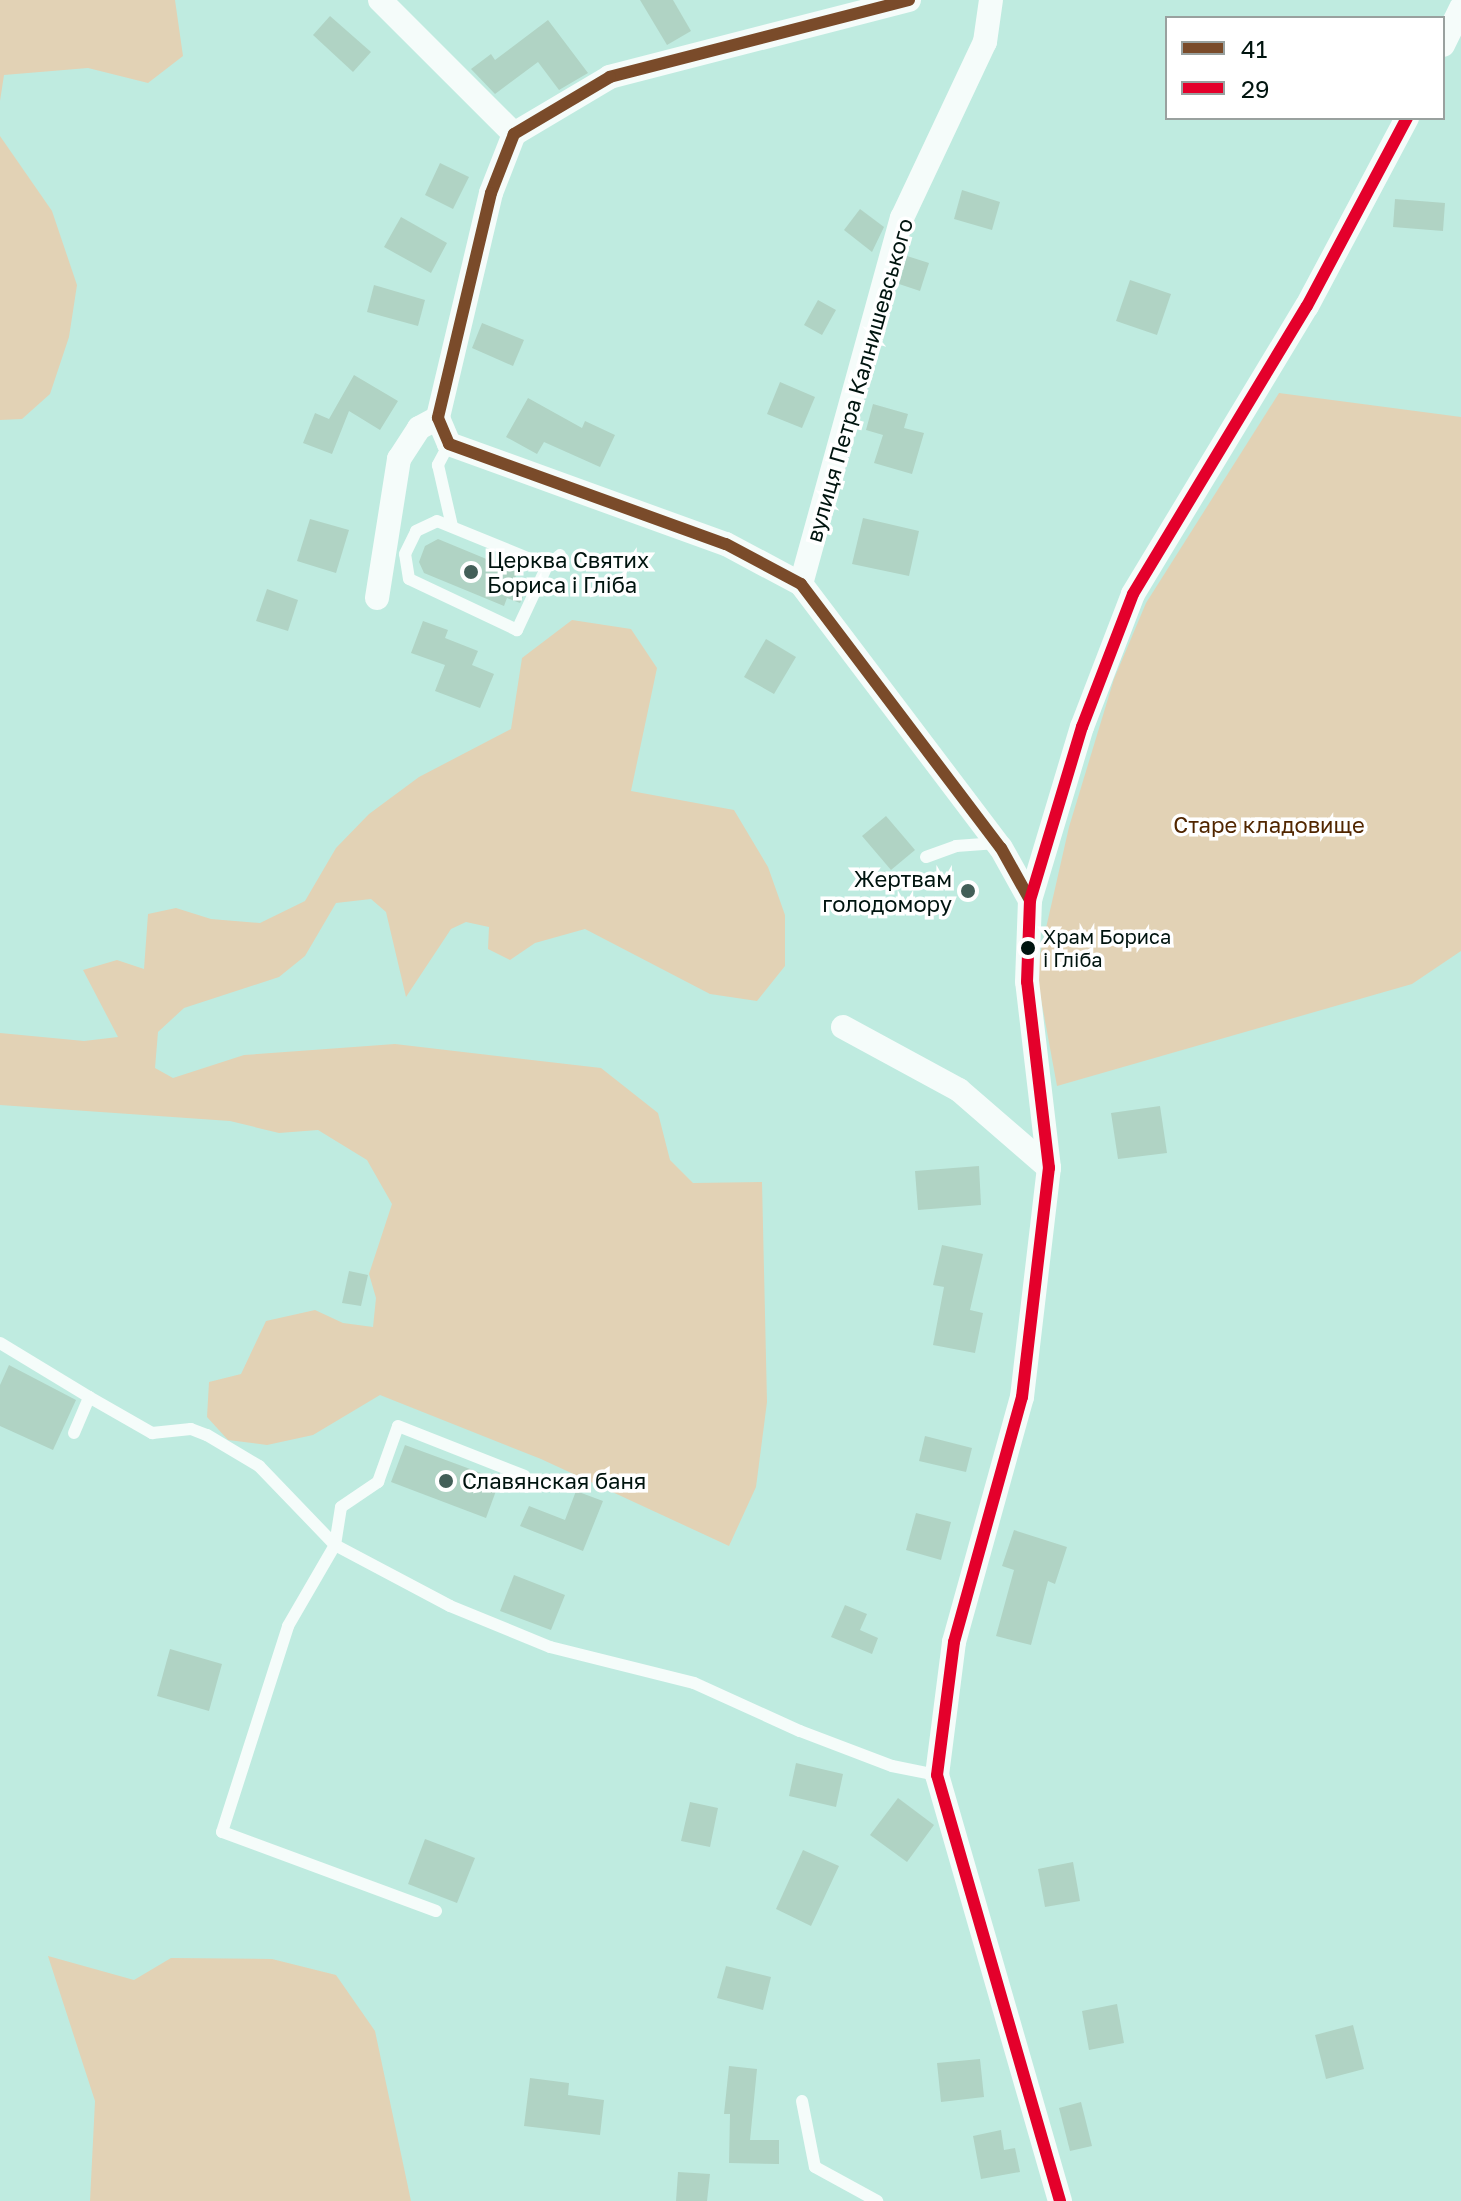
<!DOCTYPE html>
<html>
<head>
<meta charset="utf-8">
<style>
  body { margin:0 }
  #map { position:relative; width:1461px; height:2201px; overflow:hidden; background:#bfebe0; font-family:"Golos Text",sans-serif }
  div>[style] { position:absolute }
  [style*='--x'] { left:calc(var(--x)*1px); top:calc(var(--y)*1px); width:calc(var(--w)*1px); rotate:calc(var(--a)*1deg) }
  .green>* { inset:0; background:#e2d2b5 }
  .building>* { inset:0; background:#b0d3c4 }
  .lane>* { height:12px; margin:-6px; padding:0 6px; transform-origin:6px; border-radius:6px; background:#f5fcfa }
  .street>* { height:24px; margin:-12px; padding:0 12px; transform-origin:12px; border-radius:12px; background:#f5fcfa }
  .bus-1>* { height:12px; margin:-6px; padding:0 6px; transform-origin:6px; border-radius:6px; background:#7a4b2a }
  .bus-2>* { height:12px; margin:-6px; padding:0 6px; transform-origin:6px; border-radius:6px; background:#e4002b }
  .dots>* { width:22px; height:22px; translate:-50% -50%; box-sizing:border-box; border:4px solid #fff; border-radius:50% }
  span { translate:-50% -50%; white-space:nowrap; text-align:center; line-height:1.15; -webkit-text-stroke:7px #fff; paint-order:stroke }
  .bus-label { font-size:20px; color:#00140f }
  .left { translate:0 -50%; text-align:left }
  .street-label { font-size:22px; color:#00140f }
  .poi-label { font-size:22px; color:#00140f }
  .right { translate:-100% -50%; text-align:right }
  .park-label { font-size:22px; color:#512600 }
  .legend { position:absolute; left:1165px; top:16px; width:280px; height:104px; box-sizing:border-box; background:#fff; border:2px solid #99a19f; margin:0; padding:10px 14px; list-style:none; font-size:24px; color:#00140f }
  .legend li { display:flex; align-items:center; gap:16px; height:40px }
  .legend b { width:40px; border:2px solid #99a19f }
</style>
</head>
<body>
<div id="map">
  <div class="green">
    <i style="clip-path:polygon(0 0,175px 0,183px 56px,148px 83px,88px 68px,4px 75px,0 101px)"></i>
    <i style="clip-path:polygon(0 136px,52px 211px,77px 285px,69px 337px,50px 394px,22px 419px,0 420px)"></i>
    <i style="clip-path:polygon(1279px 393px,1461px 417px,1461px 951px,1412px 984px,1057px 1086px,1036px 972px,1069px 827px,1114px 679px,1146px 603px)"></i>
    <i style="clip-path:polygon(572px 620px,631px 629px,657px 668px,631px 791px,734px 810px,768px 867px,785px 915px,785px 966px,757px 1001px,710px 994px,585px 929px,535px 943px,510px 960px,488px 949px,489px 927px,466px 922px,451px 929px,406px 997px,386px 912px,371px 899px,336px 903px,305px 956px,279px 977px,184px 1008px,158px 1032px,155px 1068px,173px 1078px,244px 1055px,395px 1044px,601px 1068px,658px 1113px,670px 1160px,693px 1183px,762px 1182px,767px 1402px,756px 1487px,729px 1546px,541px 1459px,380px 1395px,313px 1435px,267px 1445px,228px 1440px,207px 1417px,209px 1382px,241px 1374px,266px 1321px,315px 1310px,343px 1323px,373px 1327px,376px 1298px,369px 1274px,392px 1204px,367px 1160px,318px 1130px,279px 1133px,230px 1121px,0 1105px,0 1033px,84px 1041px,118px 1037px,83px 970px,117px 960px,144px 969px,148px 914px,176px 908px,211px 919px,260px 923px,305px 901px,336px 848px,369px 814px,419px 777px,511px 729px,522px 658px)"></i>
    <i style="clip-path:polygon(48px 1956px,134px 1980px,171px 1958px,272px 1959px,336px 1975px,375px 2031px,411px 2201px,90px 2201px,95px 2101px)"></i>
  </div>
  <div class="building">
    <i style="clip-path:polygon(640px 0,673px 0,691px 31px,667px 45px)"></i>
    <i style="clip-path:polygon(330px 16px,371px 52px,353px 72px,313px 35px)"></i>
    <i style="clip-path:polygon(548px 20px,588px 73px,559px 90px,538px 62px,495px 94px,471px 69px,491px 54px,495px 60px)"></i>
    <i style="clip-path:polygon(440px 163px,469px 177px,453px 209px,425px 195px)"></i>
    <i style="clip-path:polygon(962px 190px,1000px 202px,992px 230px,954px 219px)"></i>
    <i style="clip-path:polygon(1395px 199px,1445px 203px,1443px 231px,1393px 227px)"></i>
    <i style="clip-path:polygon(860px 209px,884px 227px,872px 252px,844px 230px)"></i>
    <i style="clip-path:polygon(401px 217px,447px 243px,431px 273px,384px 247px)"></i>
    <i style="clip-path:polygon(907px 256px,929px 263px,920px 291px,899px 284px)"></i>
    <i style="clip-path:polygon(1130px 280px,1171px 294px,1157px 335px,1116px 321px)"></i>
    <i style="clip-path:polygon(374px 285px,425px 300px,418px 326px,367px 312px)"></i>
    <i style="clip-path:polygon(818px 300px,836px 310px,822px 335px,804px 325px)"></i>
    <i style="clip-path:polygon(482px 323px,524px 340px,513px 366px,472px 348px)"></i>
    <i style="clip-path:polygon(354px 375px,398px 401px,380px 430px,349px 411px,332px 454px,303px 443px,315px 413px,329px 419px)"></i>
    <i style="clip-path:polygon(780px 382px,815px 397px,802px 428px,767px 414px)"></i>
    <i style="clip-path:polygon(528px 398px,582px 428px,585px 421px,615px 435px,600px 467px,544px 442px,537px 454px,506px 437px)"></i>
    <i style="clip-path:polygon(873px 404px,908px 414px,904px 428px,924px 433px,912px 474px,874px 463px,883px 435px,866px 430px)"></i>
    <i style="clip-path:polygon(863px 518px,919px 531px,909px 576px,852px 564px)"></i>
    <i style="clip-path:polygon(310px 519px,349px 530px,336px 573px,297px 561px)"></i>
    <i style="clip-path:polygon(438px 539px,518px 572px,514px 580px,528px 586px,520px 603px,507px 598px,504px 606px,424px 573px,419px 562px,425px 546px)"></i>
    <i style="clip-path:polygon(267px 589px,298px 600px,288px 631px,256px 621px)"></i>
    <i style="clip-path:polygon(423px 621px,448px 630px,445px 638px,478px 651px,472px 665px,494px 674px,480px 708px,435px 691px,445px 665px,411px 653px)"></i>
    <i style="clip-path:polygon(766px 639px,796px 657px,774px 694px,744px 677px)"></i>
    <i style="clip-path:polygon(886px 816px,915px 850px,891px 870px,862px 836px)"></i>
    <i style="clip-path:polygon(1160px 1106px,1167px 1153px,1118px 1159px,1111px 1113px)"></i>
    <i style="clip-path:polygon(979px 1166px,981px 1205px,918px 1210px,915px 1171px)"></i>
    <i style="clip-path:polygon(942px 1245px,983px 1254px,970px 1310px,983px 1313px,975px 1353px,933px 1345px,944px 1287px,933px 1285px)"></i>
    <i style="clip-path:polygon(349px 1271px,368px 1275px,361px 1306px,342px 1303px)"></i>
    <i style="clip-path:polygon(9px 1365px,76px 1400px,53px 1450px,0 1426px,0 1385px)"></i>
    <i style="clip-path:polygon(925px 1436px,972px 1448px,966px 1472px,919px 1461px)"></i>
    <i style="clip-path:polygon(405px 1445px,500px 1480px,486px 1518px,391px 1482px)"></i>
    <i style="clip-path:polygon(576px 1491px,603px 1501px,583px 1551px,520px 1526px,529px 1506px,565px 1520px)"></i>
    <i style="clip-path:polygon(916px 1513px,951px 1522px,941px 1560px,906px 1550px)"></i>
    <i style="clip-path:polygon(1014px 1530px,1067px 1547px,1055px 1584px,1048px 1581px,1031px 1645px,996px 1636px,1014px 1570px,1002px 1566px)"></i>
    <i style="clip-path:polygon(514px 1575px,565px 1595px,551px 1630px,500px 1611px)"></i>
    <i style="clip-path:polygon(845px 1605px,867px 1614px,860px 1630px,878px 1638px,872px 1654px,831px 1637px)"></i>
    <i style="clip-path:polygon(170px 1649px,222px 1664px,209px 1711px,157px 1696px)"></i>
    <i style="clip-path:polygon(796px 1763px,843px 1774px,836px 1807px,789px 1796px)"></i>
    <i style="clip-path:polygon(898px 1798px,934px 1825px,907px 1862px,870px 1835px)"></i>
    <i style="clip-path:polygon(690px 1802px,718px 1808px,710px 1847px,681px 1841px)"></i>
    <i style="clip-path:polygon(425px 1839px,475px 1858px,457px 1903px,408px 1884px)"></i>
    <i style="clip-path:polygon(803px 1850px,839px 1866px,811px 1926px,776px 1909px)"></i>
    <i style="clip-path:polygon(1073px 1862px,1080px 1901px,1045px 1907px,1038px 1869px)"></i>
    <i style="clip-path:polygon(726px 1966px,771px 1977px,763px 2010px,717px 1998px)"></i>
    <i style="clip-path:polygon(1117px 2004px,1124px 2043px,1089px 2050px,1082px 2011px)"></i>
    <i style="clip-path:polygon(1353px 2025px,1364px 2069px,1326px 2079px,1315px 2035px)"></i>
    <i style="clip-path:polygon(980px 2059px,984px 2097px,941px 2102px,937px 2063px)"></i>
    <i style="clip-path:polygon(729px 2066px,757px 2069px,750px 2140px,779px 2140px,779px 2164px,729px 2163px,730px 2114px,724px 2114px)"></i>
    <i style="clip-path:polygon(530px 2078px,569px 2083px,568px 2095px,604px 2100px,600px 2135px,524px 2126px)"></i>
    <i style="clip-path:polygon(1081px 2102px,1092px 2146px,1070px 2151px,1059px 2108px)"></i>
    <i style="clip-path:polygon(1001px 2130px,1004px 2150px,1015px 2148px,1020px 2172px,981px 2179px,973px 2136px)"></i>
    <i style="clip-path:polygon(678px 2172px,710px 2174px,707px 2201px,676px 2201px)"></i>
  </div>
  <div class="lane">
    <i style="--x:449;--y:444;--w:24;--a:118"></i>
    <i style="--x:438;--y:465;--w:63;--a:77.1"></i>
    <i style="--x:547;--y:566;--w:71;--a:115.1"></i>
    <i style="--x:517;--y:630;--w:119;--a:-154.7"></i>
    <i style="--x:409;--y:579;--w:25;--a:-99"></i>
    <i style="--x:405;--y:554;--w:25;--a:-64"></i>
    <i style="--x:416;--y:531;--w:23;--a:-25"></i>
    <i style="--x:437;--y:521;--w:119;--a:22.2"></i>
    <i style="--x:547;--y:566;--w:17;--a:-40"></i>
    <i style="--x:926;--y:857;--w:32;--a:-20"></i>
    <i style="--x:956;--y:846;--w:41;--a:-4.2"></i>
    <i style="--x:0;--y:1343;--w:104;--a:31.2"></i>
    <i style="--x:74;--y:1433;--w:39;--a:-67"></i>
    <i style="--x:89;--y:1397;--w:73;--a:29.7"></i>
    <i style="--x:152;--y:1433;--w:39;--a:-6"></i>
    <i style="--x:191;--y:1429;--w:17;--a:21"></i>
    <i style="--x:207;--y:1435;--w:61;--a:30.8"></i>
    <i style="--x:259;--y:1466;--w:110;--a:46.1"></i>
    <i style="--x:335;--y:1545;--w:38;--a:-81"></i>
    <i style="--x:341;--y:1507;--w:45;--a:-34"></i>
    <i style="--x:378;--y:1482;--w:59;--a:-70.3"></i>
    <i style="--x:398;--y:1426;--w:136;--a:21.5"></i>
    <i style="--x:436;--y:1911;--w:228;--a:-159.7"></i>
    <i style="--x:222;--y:1832;--w:216;--a:-72.2"></i>
    <i style="--x:288;--y:1626;--w:94;--a:-59.9"></i>
    <i style="--x:335;--y:1545;--w:130;--a:27.9"></i>
    <i style="--x:450;--y:1606;--w:108;--a:22.3"></i>
    <i style="--x:550;--y:1647;--w:148;--a:14"></i>
    <i style="--x:694;--y:1683;--w:116;--a:24.4"></i>
    <i style="--x:800;--y:1731;--w:98;--a:20.8"></i>
    <i style="--x:892;--y:1766;--w:46;--a:11.3"></i>
    <i style="--x:802;--y:2101;--w:67;--a:78.9"></i>
    <i style="--x:815;--y:2167;--w:71;--a:28.7"></i>
  </div>
  <div class="street">
    <i style="--x:380;--y:0;--w:190;--a:45"></i>
    <i style="--x:909;--y:0;--w:309;--a:165.6"></i>
    <i style="--x:610;--y:77;--w:112;--a:149.3"></i>
    <i style="--x:514;--y:134;--w:63;--a:111.3"></i>
    <i style="--x:491;--y:193;--w:231;--a:103.3"></i>
    <i style="--x:438;--y:418;--w:28;--a:67"></i>
    <i style="--x:449;--y:444;--w:294;--a:19.9"></i>
    <i style="--x:726;--y:544;--w:85;--a:28.1"></i>
    <i style="--x:801;--y:584;--w:331;--a:52.9"></i>
    <i style="--x:1001;--y:848;--w:60;--a:60.9"></i>
    <i style="--x:1443;--y:45;--w:41;--a:-64.1"></i>
    <i style="--x:801;--y:584;--w:380;--a:-74.6"></i>
    <i style="--x:902;--y:218;--w:195;--a:-64.8"></i>
    <i style="--x:985;--y:42;--w:42;--a:-81.9"></i>
    <i style="--x:377;--y:598;--w:141;--a:-81"></i>
    <i style="--x:399;--y:459;--w:37;--a:-57"></i>
    <i style="--x:419;--y:428;--w:21;--a:-28"></i>
    <i style="--x:843;--y:1027;--w:132;--a:28.5"></i>
    <i style="--x:959;--y:1090;--w:119;--a:40.9"></i>
    <i style="--x:1060;--y:2201;--w:443;--a:-106.1"></i>
    <i style="--x:937;--y:1775;--w:134;--a:-82.7"></i>
    <i style="--x:954;--y:1642;--w:254;--a:-74.5"></i>
    <i style="--x:1022;--y:1397;--w:231;--a:-83.3"></i>
    <i style="--x:1049;--y:1168;--w:187;--a:-96.7"></i>
    <i style="--x:1027;--y:982;--w:82;--a:-87.9"></i>
    <i style="--x:1030;--y:900;--w:181;--a:-73.3"></i>
    <i style="--x:1082;--y:727;--w:142;--a:-69"></i>
    <i style="--x:1133;--y:594;--w:336;--a:-58.9"></i>
    <i style="--x:1307;--y:306;--w:213;--a:-62"></i>
  </div>
  <div class="bus-1">
    <i style="--x:909;--y:0;--w:309;--a:165.6"></i>
    <i style="--x:610;--y:77;--w:112;--a:149.3"></i>
    <i style="--x:514;--y:134;--w:63;--a:111.3"></i>
    <i style="--x:491;--y:193;--w:231;--a:103.3"></i>
    <i style="--x:438;--y:418;--w:28;--a:67"></i>
    <i style="--x:449;--y:444;--w:294;--a:19.9"></i>
    <i style="--x:726;--y:544;--w:85;--a:28.1"></i>
    <i style="--x:801;--y:584;--w:331;--a:52.9"></i>
    <i style="--x:1001;--y:848;--w:60;--a:60.9"></i>
  </div>
  <div class="bus-2">
    <i style="--x:1060;--y:2201;--w:443;--a:-106.1"></i>
    <i style="--x:937;--y:1775;--w:134;--a:-82.7"></i>
    <i style="--x:954;--y:1642;--w:254;--a:-74.5"></i>
    <i style="--x:1022;--y:1397;--w:231;--a:-83.3"></i>
    <i style="--x:1049;--y:1168;--w:187;--a:-96.7"></i>
    <i style="--x:1027;--y:982;--w:82;--a:-87.9"></i>
    <i style="--x:1030;--y:900;--w:181;--a:-73.3"></i>
    <i style="--x:1082;--y:727;--w:142;--a:-69"></i>
    <i style="--x:1133;--y:594;--w:336;--a:-58.9"></i>
    <i style="--x:1307;--y:306;--w:213;--a:-62"></i>
  </div>
  <div class="dots">
    <i style="left:471px;top:572px;background:#435f58"></i>
    <i style="left:968px;top:891px;background:#435f58"></i>
    <i style="left:1028px;top:948px;background:#00140f"></i>
    <i style="left:446px;top:1481px;background:#435f58"></i>
  </div>
  <div class="bus-label">
    <span class="left" style="left:1043px;top:948px">Храм Бориса<br>і Гліба</span>
  </div>
  <div class="street-label">
    <span style="left:859px;top:380px;rotate:-74deg">вулиця Петра Калнишевського</span>
  </div>
  <div class="poi-label">
    <span class="left" style="left:487px;top:572px">Церква Святих<br>Бориса і Гліба</span>
    <span class="right" style="left:952px;top:891px">Жертвам<br>голодомору</span>
    <span class="left" style="left:462px;top:1481px">Славянская баня</span>
  </div>
  <div class="park-label">
    <span style="left:1269px;top:825px">Старе кладовище</span>
  </div>
  <ul class="legend">
  <li><b style="height:10px;background:#7a4b2a"></b>41</li>
  <li><b style="height:10px;background:#e4002b"></b>29</li>
  </ul>
</div>
</body>
</html>
